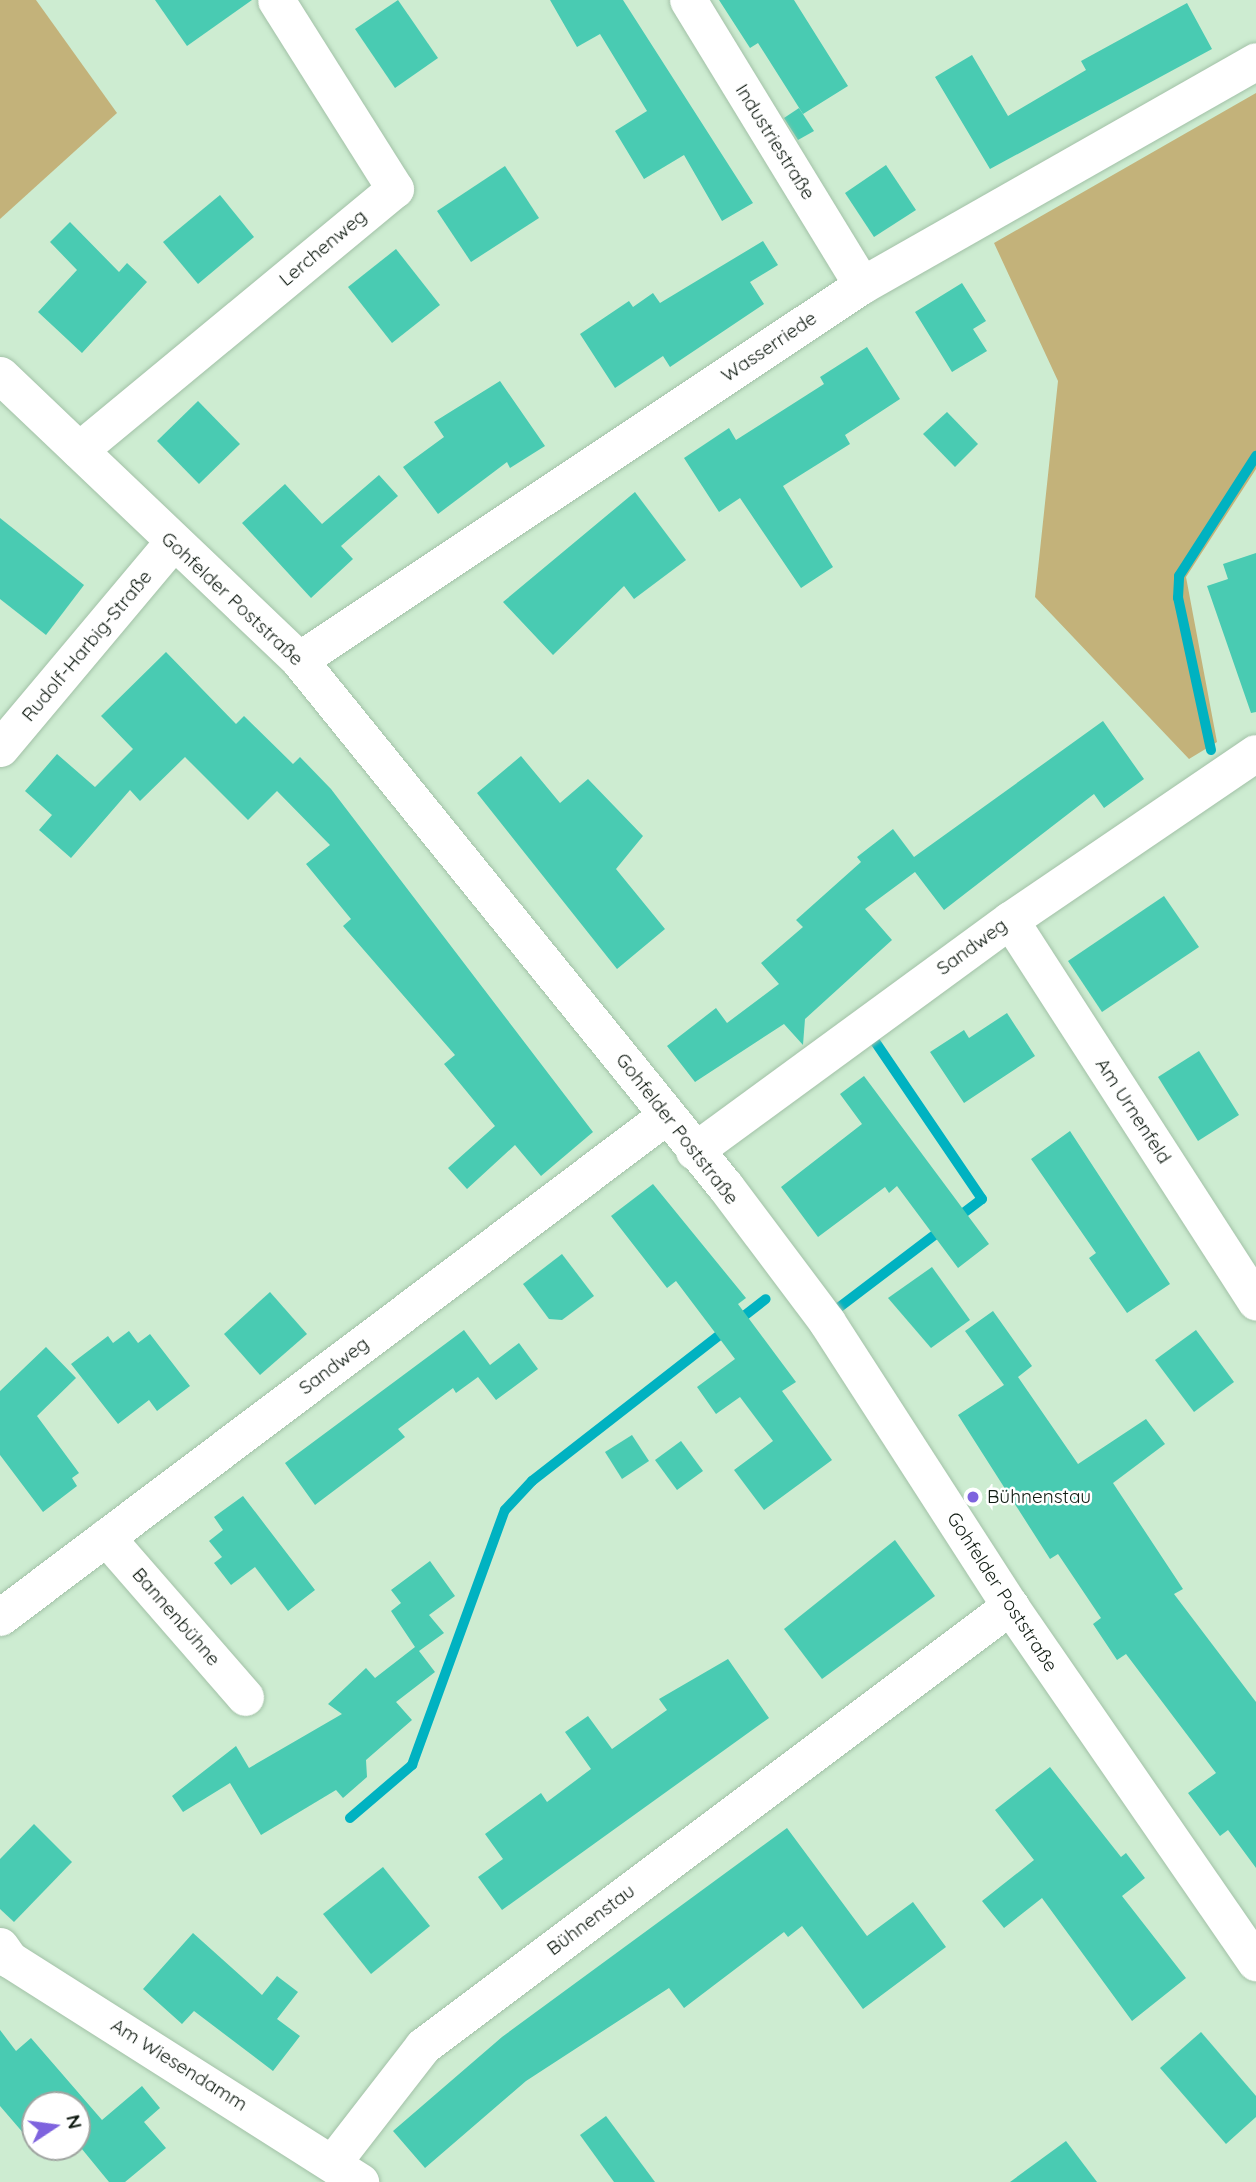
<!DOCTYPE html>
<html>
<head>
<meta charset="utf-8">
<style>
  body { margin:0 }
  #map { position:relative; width:1256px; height:2182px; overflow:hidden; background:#cdecd1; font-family:Quicksand,sans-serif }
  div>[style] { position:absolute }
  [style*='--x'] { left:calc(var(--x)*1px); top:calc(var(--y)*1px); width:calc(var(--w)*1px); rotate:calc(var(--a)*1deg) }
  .green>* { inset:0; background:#c3b27a }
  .stream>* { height:10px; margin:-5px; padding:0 5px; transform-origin:5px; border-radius:5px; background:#00b2c1 }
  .building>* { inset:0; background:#49cbb2 }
  .roads { filter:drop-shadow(0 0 2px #a2c1a7) drop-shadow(0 0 2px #a2c1a7) }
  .minor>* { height:37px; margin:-18.5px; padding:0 18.5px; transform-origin:18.5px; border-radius:18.5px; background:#fff }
  .dots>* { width:19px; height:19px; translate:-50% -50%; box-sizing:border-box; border:4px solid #fff; border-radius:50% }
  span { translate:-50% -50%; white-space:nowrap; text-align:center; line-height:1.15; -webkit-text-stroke:5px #fff; paint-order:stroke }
  .street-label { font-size:19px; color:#101b12 }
  .poi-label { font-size:19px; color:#101b12 }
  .left { translate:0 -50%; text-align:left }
  .north { position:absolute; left:21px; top:2091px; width:70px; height:70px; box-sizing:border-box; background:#fff; border:2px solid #9fa4a0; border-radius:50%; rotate:77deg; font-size:19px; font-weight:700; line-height:28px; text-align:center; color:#101b12 }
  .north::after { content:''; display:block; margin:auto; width:24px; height:32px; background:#7e63de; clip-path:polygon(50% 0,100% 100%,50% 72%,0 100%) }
</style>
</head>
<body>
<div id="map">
  <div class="green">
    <i style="clip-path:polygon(0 0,36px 0,117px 113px,0 219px)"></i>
    <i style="clip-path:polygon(1256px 93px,1256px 469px,1186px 577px,1217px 742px,1189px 759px,1035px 597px,1058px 381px,994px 243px)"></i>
  </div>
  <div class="stream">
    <i style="--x:1211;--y:750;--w:156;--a:-102.2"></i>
    <i style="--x:1178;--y:598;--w:22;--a:-87"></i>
    <i style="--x:1179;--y:576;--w:143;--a:-57.3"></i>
    <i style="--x:833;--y:1312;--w:187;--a:-37.2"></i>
    <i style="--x:982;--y:1199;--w:189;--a:-124.2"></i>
    <i style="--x:350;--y:1818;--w:82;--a:-40.5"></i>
    <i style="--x:412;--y:1765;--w:271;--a:-70"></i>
    <i style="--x:505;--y:1510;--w:40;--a:-47"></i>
    <i style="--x:532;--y:1481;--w:296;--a:-37.9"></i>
  </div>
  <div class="building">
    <i style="clip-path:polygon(155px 0,252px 0,187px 46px)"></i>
    <i style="clip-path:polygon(398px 0,438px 58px,395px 88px,355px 29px)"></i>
    <i style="clip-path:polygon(550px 0,623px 0,753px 203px,722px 221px,684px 155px,644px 179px,615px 131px,647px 111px,600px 34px,577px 47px)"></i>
    <i style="clip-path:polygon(719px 0,794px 0,848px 86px,803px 114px,758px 43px,750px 48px)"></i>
    <i style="clip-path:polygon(1187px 3px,1212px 49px,990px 169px,935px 77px,972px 55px,1008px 116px,1086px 70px,1081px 61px)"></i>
    <i style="clip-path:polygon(799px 108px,814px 131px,798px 140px,784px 118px)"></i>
    <i style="clip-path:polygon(886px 165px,916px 210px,874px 237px,845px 193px)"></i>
    <i style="clip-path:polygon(505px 166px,539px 218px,471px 262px,437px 211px)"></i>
    <i style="clip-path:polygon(220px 195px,254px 237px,198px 284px,163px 242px)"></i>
    <i style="clip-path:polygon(70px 222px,119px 272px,127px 263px,147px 282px,82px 353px,38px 312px,77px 270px,50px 242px)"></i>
    <i style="clip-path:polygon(763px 241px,778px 265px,750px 282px,764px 304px,670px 367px,663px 356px,615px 388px,580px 334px,629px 301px,633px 307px,653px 293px,660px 303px)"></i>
    <i style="clip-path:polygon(396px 249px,440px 305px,392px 343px,348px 287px)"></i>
    <i style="clip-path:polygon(962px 283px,986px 321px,973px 329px,987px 351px,952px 372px,915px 312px)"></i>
    <i style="clip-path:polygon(867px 347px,900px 399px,845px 435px,850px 444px,783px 486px,833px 567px,801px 588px,740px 498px,719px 512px,684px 458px,729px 428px,736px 440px,824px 384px,820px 377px)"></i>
    <i style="clip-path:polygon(500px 381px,545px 446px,510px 468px,507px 462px,438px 514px,403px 467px,444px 437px,434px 422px)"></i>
    <i style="clip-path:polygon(198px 401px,240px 444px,199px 484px,157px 441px)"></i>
    <i style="clip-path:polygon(947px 412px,978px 444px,955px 467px,923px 434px)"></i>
    <i style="clip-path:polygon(379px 475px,398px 496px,341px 546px,353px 559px,311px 598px,242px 523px,285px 484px,322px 524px)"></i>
    <i style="clip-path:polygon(635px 492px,686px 560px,634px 599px,624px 586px,553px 655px,503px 602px)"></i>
    <i style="clip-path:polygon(0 518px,84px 585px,46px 635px,0 599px)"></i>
    <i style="clip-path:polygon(1256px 553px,1256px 712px,1251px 713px,1207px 586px,1228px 579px,1223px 564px)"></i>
    <i style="clip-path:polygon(166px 652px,236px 724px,244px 716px,293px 764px,300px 757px,331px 789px,593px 1132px,541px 1176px,515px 1145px,467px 1189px,448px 1168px,495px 1126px,444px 1064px,455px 1055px,343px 926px,351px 919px,306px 864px,330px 845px,277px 791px,248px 820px,185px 757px,140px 801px,130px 790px,71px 858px,39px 830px,52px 815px,25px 791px,57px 754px,95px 787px,133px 749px,101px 716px)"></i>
    <i style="clip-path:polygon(1103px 721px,1144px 779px,1104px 808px,1094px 794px,944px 910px,915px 872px,865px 909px,892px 940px,805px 1019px,803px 1045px,784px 1024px,695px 1082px,667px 1046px,716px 1008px,727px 1023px,779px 984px,761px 963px,803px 927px,796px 920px,861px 862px,857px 857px,893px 829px,914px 857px)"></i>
    <i style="clip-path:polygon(521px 756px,560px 803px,588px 779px,643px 836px,616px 869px,665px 929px,617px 969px,477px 793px)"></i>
    <i style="clip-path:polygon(1164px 896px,1199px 947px,1102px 1012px,1068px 961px)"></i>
    <i style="clip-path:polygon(1007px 1013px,1035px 1056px,964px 1103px,930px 1052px,964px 1030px,969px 1038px)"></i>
    <i style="clip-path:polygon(1199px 1051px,1239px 1115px,1198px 1141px,1158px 1077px)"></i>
    <i style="clip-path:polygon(864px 1076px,989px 1244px,958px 1268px,897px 1186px,889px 1193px,885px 1187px,818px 1237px,781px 1187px,862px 1124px,840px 1094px)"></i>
    <i style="clip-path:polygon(1070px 1131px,1170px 1284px,1127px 1313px,1089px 1258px,1096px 1253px,1031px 1159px)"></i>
    <i style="clip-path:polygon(653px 1184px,746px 1298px,738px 1304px,796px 1382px,782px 1391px,832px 1460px,764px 1510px,734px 1470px,773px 1441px,740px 1397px,716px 1414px,697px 1387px,735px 1359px,676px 1281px,667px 1288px,611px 1216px)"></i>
    <i style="clip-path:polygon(562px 1254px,594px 1296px,562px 1320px,549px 1319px,523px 1284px)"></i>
    <i style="clip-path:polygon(932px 1267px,970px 1320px,931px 1348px,888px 1298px)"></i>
    <i style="clip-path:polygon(270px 1292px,307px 1334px,260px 1375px,224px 1334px)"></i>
    <i style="clip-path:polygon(993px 1311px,1032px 1366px,1018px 1377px,1078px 1464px,1146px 1419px,1165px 1444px,1113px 1483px,1183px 1589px,1174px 1594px,1256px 1702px,1256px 1868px,1228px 1830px,1220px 1836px,1188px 1793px,1216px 1773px,1126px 1654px,1117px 1660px,1093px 1624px,1101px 1618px,1058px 1554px,1050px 1559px,958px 1415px,1004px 1385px,965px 1331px)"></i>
    <i style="clip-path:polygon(464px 1330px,490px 1365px,519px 1343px,538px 1369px,496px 1400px,478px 1377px,456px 1393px,453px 1388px,398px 1429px,405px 1437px,315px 1505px,285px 1463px)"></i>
    <i style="clip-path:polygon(1196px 1330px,1234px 1382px,1194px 1412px,1155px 1360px)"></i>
    <i style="clip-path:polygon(129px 1331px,138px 1343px,150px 1334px,190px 1386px,157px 1411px,149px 1400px,118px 1424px,71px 1364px,108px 1336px,113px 1343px)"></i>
    <i style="clip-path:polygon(46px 1347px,76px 1378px,37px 1416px,79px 1473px,72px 1478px,77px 1486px,43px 1512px,0 1455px,0 1391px)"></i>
    <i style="clip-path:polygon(632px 1435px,649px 1461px,622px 1479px,605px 1452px)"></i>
    <i style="clip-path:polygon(681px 1441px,703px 1471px,677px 1490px,655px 1460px)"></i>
    <i style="clip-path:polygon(243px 1496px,315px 1590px,288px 1611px,255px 1567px,231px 1585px,214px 1563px,222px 1557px,209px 1541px,223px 1530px,214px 1517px)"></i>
    <i style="clip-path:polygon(895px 1540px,935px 1596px,822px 1679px,784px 1629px)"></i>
    <i style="clip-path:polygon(430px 1561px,455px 1596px,429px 1615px,444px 1633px,419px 1651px,435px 1672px,396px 1702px,412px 1720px,366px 1760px,367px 1777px,343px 1798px,336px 1790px,261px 1835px,230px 1783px,183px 1812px,172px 1796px,236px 1746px,249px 1768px,342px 1714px,328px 1704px,366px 1668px,375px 1678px,415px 1647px,391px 1611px,401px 1603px,391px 1590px)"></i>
    <i style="clip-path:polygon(728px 1659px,769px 1718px,502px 1910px,478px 1877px,503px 1859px,485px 1834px,541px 1793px,547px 1802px,591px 1769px,565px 1732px,588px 1716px,612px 1749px,667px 1710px,659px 1699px)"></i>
    <i style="clip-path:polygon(1050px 1767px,1121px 1857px,1126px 1853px,1145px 1878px,1122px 1896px,1186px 1978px,1132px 2021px,1042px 1898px,1004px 1928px,982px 1901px,1034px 1860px,995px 1810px)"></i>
    <i style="clip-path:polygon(34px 1824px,72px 1862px,14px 1922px,0 1909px,0 1859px)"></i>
    <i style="clip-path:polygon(787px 1828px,867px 1936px,913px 1902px,946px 1947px,863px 2009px,802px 1926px,788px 1937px,784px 1932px,684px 2008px,669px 1988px,526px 2081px,425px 2168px,393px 2131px,502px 2037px)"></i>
    <i style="clip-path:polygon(383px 1867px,430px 1926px,371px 1974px,323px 1914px)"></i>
    <i style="clip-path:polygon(193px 1933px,262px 1995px,277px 1976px,298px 1992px,277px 2019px,300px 2036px,273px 2071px,194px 2011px,182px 2024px,143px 1989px)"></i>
    <i style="clip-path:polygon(0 2030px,16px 2051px,31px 2038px,102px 2120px,142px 2086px,160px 2108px,144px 2122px,166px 2148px,125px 2182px,109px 2182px,77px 2143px,77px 2105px,35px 2105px,31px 2142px,0 2106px)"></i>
    <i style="clip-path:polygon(1201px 2032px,1256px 2096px,1256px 2117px,1226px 2144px,1160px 2068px)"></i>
    <i style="clip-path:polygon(606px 2116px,655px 2182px,614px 2182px,580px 2135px)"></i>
    <i style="clip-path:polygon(1066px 2141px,1097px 2182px,1010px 2182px)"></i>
  </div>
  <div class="roads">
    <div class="minor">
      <i style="--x:688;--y:0;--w:334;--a:58.6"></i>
      <i style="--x:0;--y:375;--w:413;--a:43.6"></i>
      <i style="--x:299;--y:660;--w:677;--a:51"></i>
      <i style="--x:725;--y:1186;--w:170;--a:53.1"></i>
      <i style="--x:827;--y:1322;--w:338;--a:57.2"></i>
      <i style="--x:1010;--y:1606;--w:433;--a:55.4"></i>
      <i style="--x:79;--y:450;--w:410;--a:-39.6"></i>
      <i style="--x:395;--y:189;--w:223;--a:-122.2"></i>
      <i style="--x:299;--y:660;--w:676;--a:-33.67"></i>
      <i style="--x:862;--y:285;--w:453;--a:-29.6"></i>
      <i style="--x:0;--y:748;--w:268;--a:-50"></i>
      <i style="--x:1010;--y:920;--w:454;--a:57.2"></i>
      <i style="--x:694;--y:1151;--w:391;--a:-36.2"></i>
      <i style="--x:1010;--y:920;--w:297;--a:-34.2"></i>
      <i style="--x:106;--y:1537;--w:212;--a:49"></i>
      <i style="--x:0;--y:1617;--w:835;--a:-36.97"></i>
      <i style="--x:0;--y:1946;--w:16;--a:55"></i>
      <i style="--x:9;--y:1959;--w:416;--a:32.4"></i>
      <i style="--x:333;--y:2162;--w:147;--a:-52.2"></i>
      <i style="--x:423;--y:2046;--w:734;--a:-36.85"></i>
    </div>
  </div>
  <div class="dots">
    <i style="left:973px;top:1497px;background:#7e63de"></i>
  </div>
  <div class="street-label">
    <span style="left:775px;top:142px;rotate:58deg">Industriestraße</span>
    <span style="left:323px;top:248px;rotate:-40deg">Lerchenweg</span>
    <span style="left:769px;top:347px;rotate:-34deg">Wasserriede</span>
    <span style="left:232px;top:599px;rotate:43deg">Gohfelder Poststraße</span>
    <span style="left:87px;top:646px;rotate:-50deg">Rudolf-Harbig-Straße</span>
    <span style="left:972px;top:947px;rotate:-36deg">Sandweg</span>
    <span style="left:1133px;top:1111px;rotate:57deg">Am Urnenfeld</span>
    <span style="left:677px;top:1129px;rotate:52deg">Gohfelder Poststraße</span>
    <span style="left:334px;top:1366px;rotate:-37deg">Sandweg</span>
    <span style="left:1002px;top:1592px;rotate:57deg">Gohfelder Poststraße</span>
    <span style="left:176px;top:1617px;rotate:49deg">Bannenbühne</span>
    <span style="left:591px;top:1920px;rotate:-37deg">Bühnenstau</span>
    <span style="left:179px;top:2065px;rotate:32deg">Am Wiesendamm</span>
  </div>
  <div class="poi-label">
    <span class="left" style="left:987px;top:1497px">Bühnenstau</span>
  </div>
  <div class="north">N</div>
</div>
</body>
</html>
